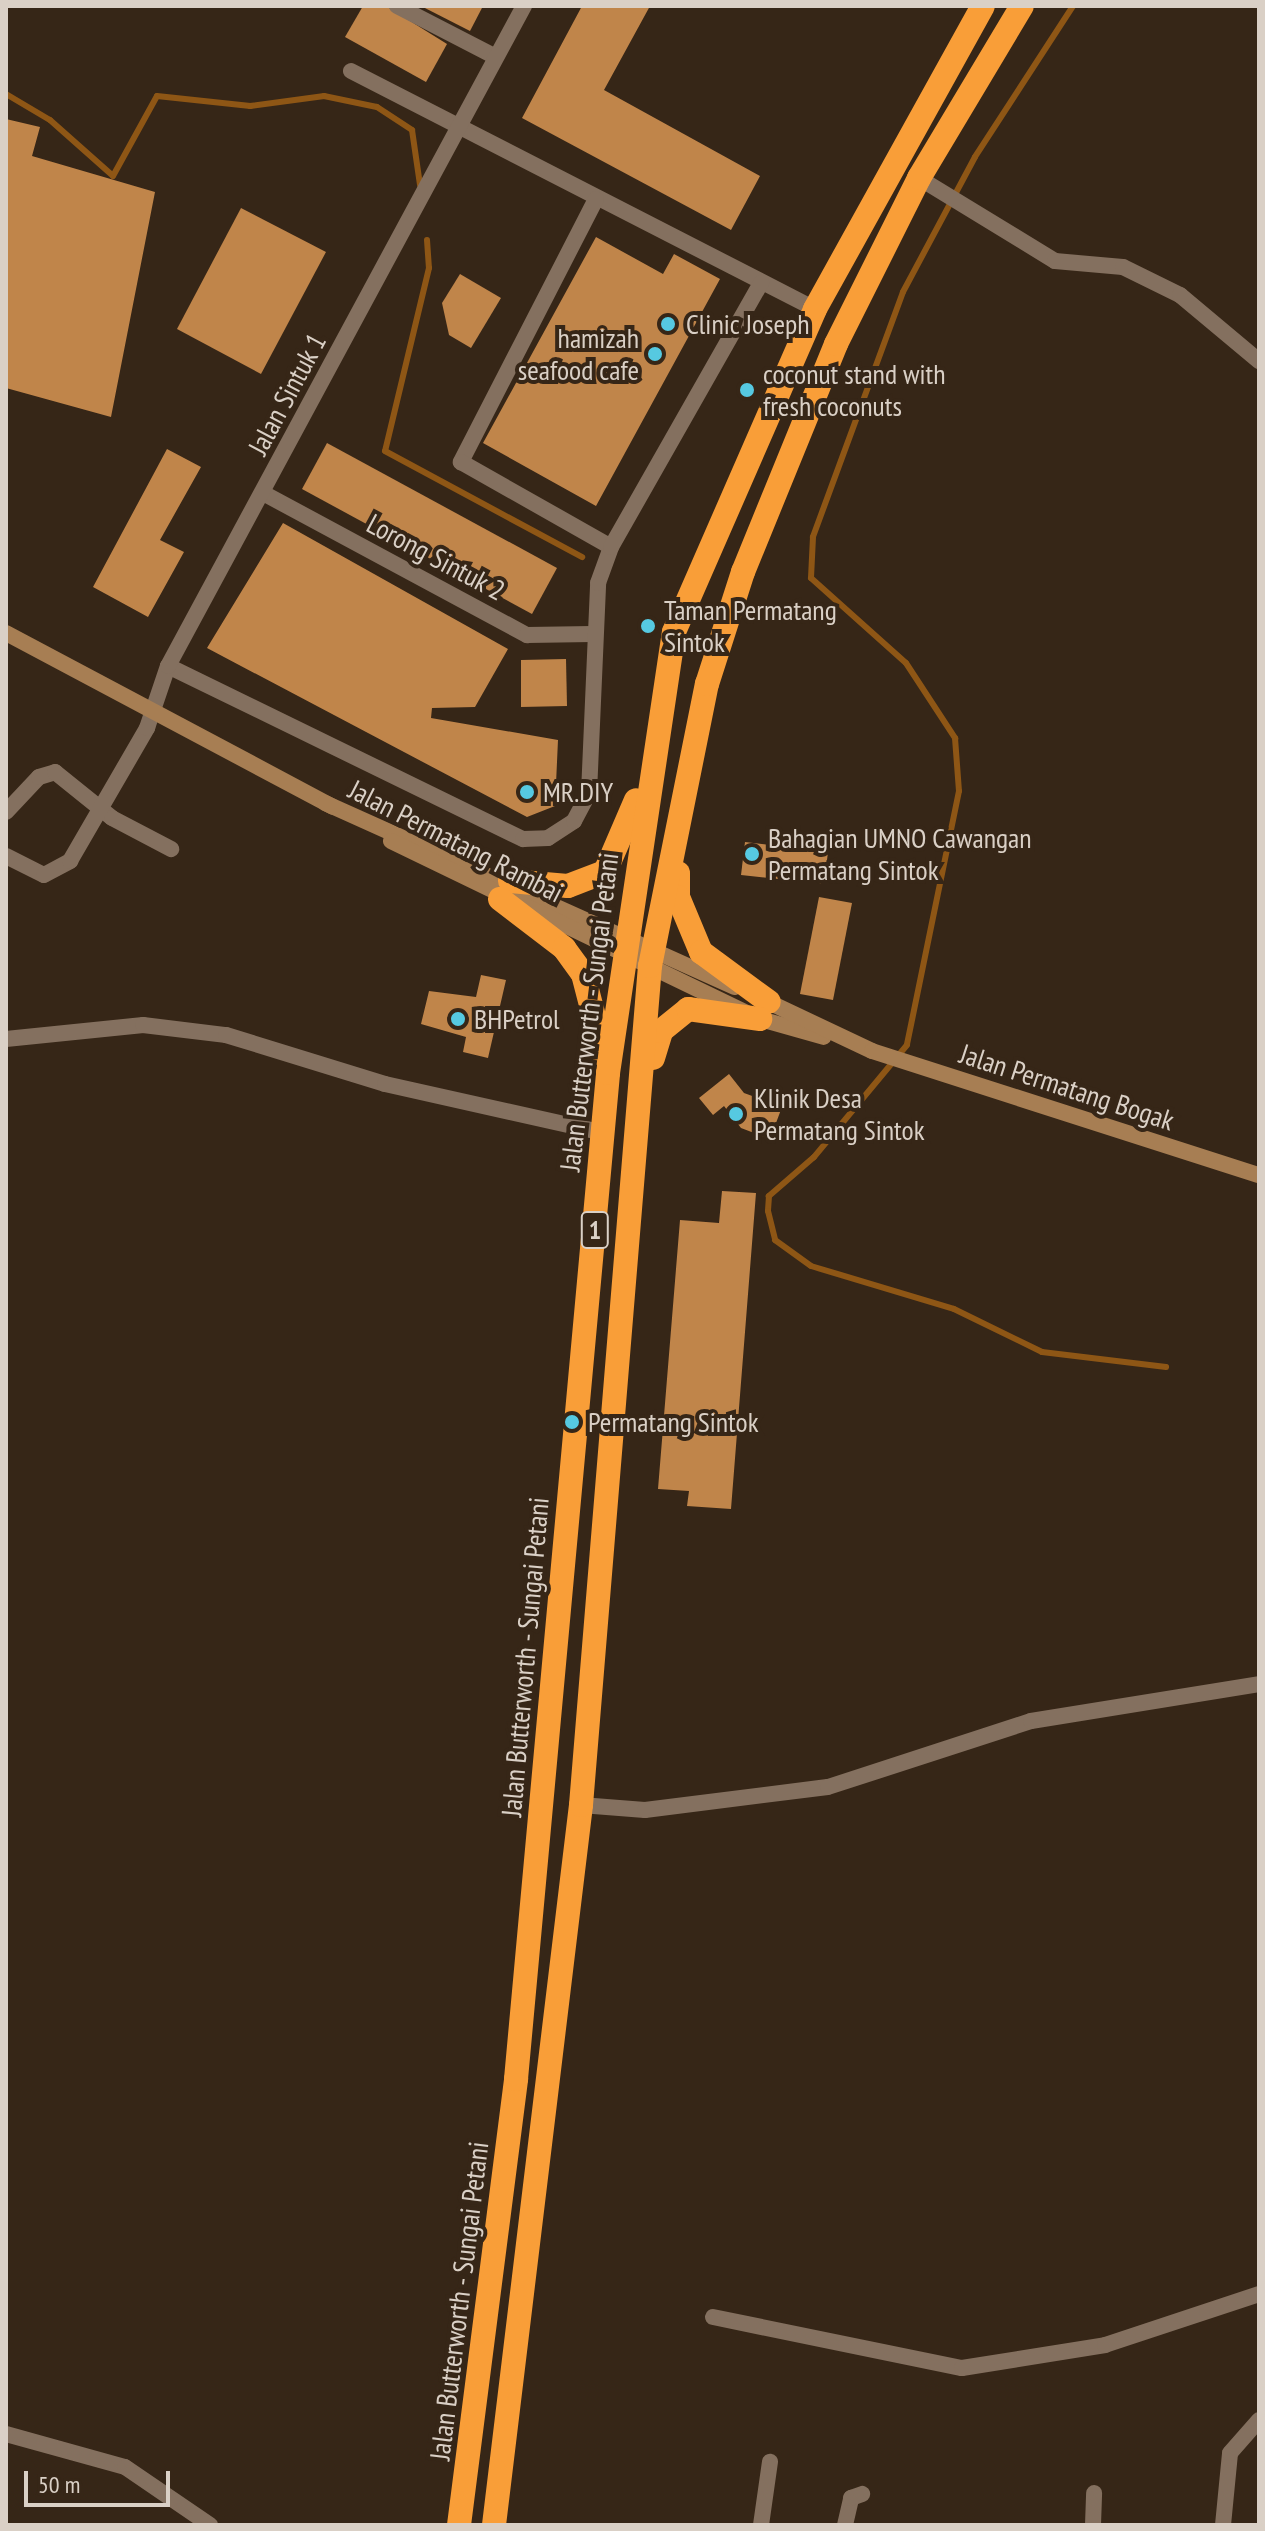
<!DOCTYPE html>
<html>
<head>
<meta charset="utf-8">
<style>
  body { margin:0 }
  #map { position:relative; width:1265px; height:2531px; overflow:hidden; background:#362617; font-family:"PT Sans Narrow",sans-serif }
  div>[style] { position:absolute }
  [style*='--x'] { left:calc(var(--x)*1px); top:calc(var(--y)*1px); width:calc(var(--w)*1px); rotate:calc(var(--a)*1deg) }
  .stream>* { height:6px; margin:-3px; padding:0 3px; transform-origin:3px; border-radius:3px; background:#8e5615 }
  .building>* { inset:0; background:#c0854a }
  .street>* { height:16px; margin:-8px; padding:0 8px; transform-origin:8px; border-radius:8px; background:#84705f }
  .secondary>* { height:16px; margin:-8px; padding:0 8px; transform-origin:8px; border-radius:8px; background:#a77e53 }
  .highway>* { height:24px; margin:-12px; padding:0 12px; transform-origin:12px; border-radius:12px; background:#f99e38 }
  .dots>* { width:22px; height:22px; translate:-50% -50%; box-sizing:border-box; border:4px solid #362617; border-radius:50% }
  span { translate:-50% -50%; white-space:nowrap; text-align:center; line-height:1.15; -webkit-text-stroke:8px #362617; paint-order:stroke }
  .shield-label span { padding:2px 6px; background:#362617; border:2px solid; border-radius:6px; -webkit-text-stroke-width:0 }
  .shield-label { font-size:26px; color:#dad0c6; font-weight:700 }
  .poi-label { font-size:28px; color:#dad0c6 }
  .left { translate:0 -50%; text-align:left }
  .right { translate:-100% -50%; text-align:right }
  .street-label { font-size:28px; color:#dad0c6 }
  .frame { position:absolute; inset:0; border:8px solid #dad0c6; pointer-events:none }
  .scale { position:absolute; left:24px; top:2471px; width:146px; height:36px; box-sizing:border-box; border:4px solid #dad0c6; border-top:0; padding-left:10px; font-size:24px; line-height:28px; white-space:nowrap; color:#dad0c6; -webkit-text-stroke:6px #362617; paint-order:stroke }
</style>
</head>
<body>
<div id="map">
  <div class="stream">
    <i style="--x:1073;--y:6;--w:180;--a:123"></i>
    <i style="--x:975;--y:157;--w:153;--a:118.1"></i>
    <i style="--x:903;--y:292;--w:261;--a:110.2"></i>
    <i style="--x:813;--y:537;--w:41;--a:92.8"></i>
    <i style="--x:811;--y:578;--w:127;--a:41.8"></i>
    <i style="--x:906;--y:663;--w:90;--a:56.8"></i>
    <i style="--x:955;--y:738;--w:53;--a:85.7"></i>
    <i style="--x:959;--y:791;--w:259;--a:101.6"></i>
    <i style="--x:907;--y:1045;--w:146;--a:129.7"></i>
    <i style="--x:814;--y:1157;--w:60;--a:139.1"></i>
    <i style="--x:769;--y:1196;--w:15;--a:94"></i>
    <i style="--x:768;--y:1211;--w:30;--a:76"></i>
    <i style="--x:775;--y:1240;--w:44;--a:35.8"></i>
    <i style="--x:811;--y:1266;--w:149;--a:16.7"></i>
    <i style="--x:954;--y:1309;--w:98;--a:26"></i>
    <i style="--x:1042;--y:1352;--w:125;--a:6.9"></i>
    <i style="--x:6;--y:94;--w:51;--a:30.6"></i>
    <i style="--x:50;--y:120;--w:84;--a:41.6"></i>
    <i style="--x:113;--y:176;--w:91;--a:-61.2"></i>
    <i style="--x:157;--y:96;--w:94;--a:6.1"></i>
    <i style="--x:250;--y:106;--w:75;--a:-7.7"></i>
    <i style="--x:324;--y:96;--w:54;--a:11.7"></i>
    <i style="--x:377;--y:107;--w:42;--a:33.3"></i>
    <i style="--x:412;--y:130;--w:56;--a:81.7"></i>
    <i style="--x:427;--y:240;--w:28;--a:86"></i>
    <i style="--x:429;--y:268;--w:188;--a:103.5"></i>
    <i style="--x:385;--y:451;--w:224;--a:28.3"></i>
  </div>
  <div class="building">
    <i style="clip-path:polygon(363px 6px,386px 6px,447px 44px,426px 82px,345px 37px)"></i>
    <i style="clip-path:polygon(421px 6px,483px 6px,470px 31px)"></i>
    <i style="clip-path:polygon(582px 6px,650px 6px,604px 90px,760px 176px,731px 230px,522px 118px)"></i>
    <i style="clip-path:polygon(6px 119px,40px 127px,32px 156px,155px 192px,111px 417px,6px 388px)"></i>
    <i style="clip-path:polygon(241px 208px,326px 252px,261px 374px,177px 329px)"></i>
    <i style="clip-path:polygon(596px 237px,663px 274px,674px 254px,720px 279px,596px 506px,483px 443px)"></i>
    <i style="clip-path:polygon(460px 274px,501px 298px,471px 348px,449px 335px,442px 303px)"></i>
    <i style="clip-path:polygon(327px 443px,557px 568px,532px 614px,302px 489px)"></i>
    <i style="clip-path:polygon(167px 449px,201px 467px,160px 540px,184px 552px,148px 617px,93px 587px)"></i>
    <i style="clip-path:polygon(283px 523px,508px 649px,475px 707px,432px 708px,431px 718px,558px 740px,555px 806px,527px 817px,207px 648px)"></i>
    <i style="clip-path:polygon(566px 659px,567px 706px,521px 707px,521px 660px)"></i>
    <i style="clip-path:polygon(745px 842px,828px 852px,824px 884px,741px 875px)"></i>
    <i style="clip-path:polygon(819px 897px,852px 903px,833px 1000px,800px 994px)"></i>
    <i style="clip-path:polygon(481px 975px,506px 980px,488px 1058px,463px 1052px,466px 1037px,421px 1024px,429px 991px,476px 997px)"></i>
    <i style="clip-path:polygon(729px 1074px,744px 1093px,782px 1107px,770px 1139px,741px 1128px,724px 1106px,713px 1115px,699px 1098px)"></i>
    <i style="clip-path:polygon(722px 1191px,756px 1193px,731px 1509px,687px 1506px,689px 1491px,658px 1489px,680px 1220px,719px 1223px)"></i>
  </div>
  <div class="street">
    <i style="--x:397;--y:6;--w:111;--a:27.3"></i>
    <i style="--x:351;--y:71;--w:521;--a:27.15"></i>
    <i style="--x:919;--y:178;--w:159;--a:31.4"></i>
    <i style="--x:1055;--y:261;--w:68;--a:5"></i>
    <i style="--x:1123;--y:267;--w:64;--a:26.2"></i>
    <i style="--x:1180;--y:295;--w:103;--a:39.9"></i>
    <i style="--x:596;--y:199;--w:296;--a:117.2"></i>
    <i style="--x:461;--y:462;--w:172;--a:29.5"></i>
    <i style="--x:263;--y:493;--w:300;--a:28.3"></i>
    <i style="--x:527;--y:635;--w:65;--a:-0.9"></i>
    <i style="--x:168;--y:666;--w:395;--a:26"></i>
    <i style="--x:523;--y:839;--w:25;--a:-2"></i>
    <i style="--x:548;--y:838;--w:31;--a:-33"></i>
    <i style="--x:574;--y:821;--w:32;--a:-62"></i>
    <i style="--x:589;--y:793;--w:210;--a:-87.5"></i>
    <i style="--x:598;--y:583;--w:38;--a:-70"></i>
    <i style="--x:611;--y:547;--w:304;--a:-60.4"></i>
    <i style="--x:6;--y:812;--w:48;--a:-46.7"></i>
    <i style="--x:39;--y:777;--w:17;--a:-17"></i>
    <i style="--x:55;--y:772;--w:73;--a:38.9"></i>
    <i style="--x:112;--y:818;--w:67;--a:27.7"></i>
    <i style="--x:6;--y:856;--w:42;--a:26.6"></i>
    <i style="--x:44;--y:875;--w:30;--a:-28"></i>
    <i style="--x:70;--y:861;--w:154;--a:-59.9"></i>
    <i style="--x:147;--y:728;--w:65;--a:-71.3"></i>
    <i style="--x:168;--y:666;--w:750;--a:-61.66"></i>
    <i style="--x:6;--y:1039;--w:138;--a:-5.8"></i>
    <i style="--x:143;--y:1025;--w:84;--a:6.9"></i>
    <i style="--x:226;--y:1035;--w:166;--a:17.1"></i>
    <i style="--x:385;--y:1084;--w:224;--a:12.6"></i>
    <i style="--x:581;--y:1805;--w:64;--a:4.5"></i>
    <i style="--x:645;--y:1810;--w:184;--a:-7.2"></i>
    <i style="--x:828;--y:1787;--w:213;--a:-18"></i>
    <i style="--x:1031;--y:1721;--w:231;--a:-9.2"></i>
    <i style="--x:713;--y:2317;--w:254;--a:11.6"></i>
    <i style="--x:962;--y:2368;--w:145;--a:-9.1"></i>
    <i style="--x:1105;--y:2345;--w:162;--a:-18.3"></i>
    <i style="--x:6;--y:2434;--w:123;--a:15.5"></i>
    <i style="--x:125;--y:2467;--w:103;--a:34.3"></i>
    <i style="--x:761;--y:2525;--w:64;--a:-81.9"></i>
    <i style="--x:845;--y:2525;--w:28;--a:-77"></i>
    <i style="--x:851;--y:2498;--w:12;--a:-20"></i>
    <i style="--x:1093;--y:2525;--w:32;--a:-88"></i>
    <i style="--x:1223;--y:2525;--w:72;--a:-84.4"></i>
    <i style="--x:1230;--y:2453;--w:44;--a:-48.7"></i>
  </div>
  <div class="secondary">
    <i style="--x:6;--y:633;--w:370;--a:28"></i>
    <i style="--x:325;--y:803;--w:449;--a:24.2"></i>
    <i style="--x:391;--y:841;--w:410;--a:25.8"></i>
    <i style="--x:760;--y:1019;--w:66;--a:15.7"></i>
    <i style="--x:760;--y:998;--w:124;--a:25.3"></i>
    <i style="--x:872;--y:1051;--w:406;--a:17.8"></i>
  </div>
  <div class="highway">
    <i style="--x:678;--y:873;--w:24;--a:90"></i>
    <i style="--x:678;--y:897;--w:60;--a:67.3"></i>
    <i style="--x:701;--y:952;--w:84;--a:36.3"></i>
    <i style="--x:510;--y:881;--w:58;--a:4.9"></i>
    <i style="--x:568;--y:886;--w:40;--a:-21"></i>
    <i style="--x:605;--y:872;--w:78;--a:-66.7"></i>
    <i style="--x:500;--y:899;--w:81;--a:37.4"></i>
    <i style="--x:564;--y:948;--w:32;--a:54"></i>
    <i style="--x:583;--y:974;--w:84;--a:75.5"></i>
    <i style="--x:653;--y:1058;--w:28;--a:-73"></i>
    <i style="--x:661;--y:1031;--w:35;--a:-39"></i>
    <i style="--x:688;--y:1009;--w:73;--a:7.9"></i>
    <i style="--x:459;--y:2525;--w:450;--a:-82.7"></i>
    <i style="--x:516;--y:2079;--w:1010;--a:-84.77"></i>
    <i style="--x:608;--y:1073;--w:446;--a:-81.5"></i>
    <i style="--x:674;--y:632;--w:352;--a:-66.4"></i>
    <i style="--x:815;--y:309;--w:346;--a:-61"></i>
    <i style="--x:494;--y:2525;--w:725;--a:-83.11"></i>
    <i style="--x:581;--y:1805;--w:842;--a:-85.3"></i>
    <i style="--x:650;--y:966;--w:288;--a:-78.6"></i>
    <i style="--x:707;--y:684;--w:118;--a:-72.2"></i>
    <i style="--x:743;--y:572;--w:246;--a:-67.8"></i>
    <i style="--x:836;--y:344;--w:186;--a:-63.4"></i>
    <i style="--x:919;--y:178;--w:200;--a:-59.1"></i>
  </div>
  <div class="dots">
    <i style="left:668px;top:324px;background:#56c9e1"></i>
    <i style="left:655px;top:354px;background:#56c9e1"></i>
    <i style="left:747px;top:390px;background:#56c9e1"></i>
    <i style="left:648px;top:626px;background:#56c9e1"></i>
    <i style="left:527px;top:792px;background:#56c9e1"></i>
    <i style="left:752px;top:854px;background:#56c9e1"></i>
    <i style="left:458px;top:1019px;background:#56c9e1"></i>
    <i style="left:736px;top:1114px;background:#56c9e1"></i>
    <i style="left:572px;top:1422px;background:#56c9e1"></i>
  </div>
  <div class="shield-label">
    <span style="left:595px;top:1230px">1</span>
  </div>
  <div class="poi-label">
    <span class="left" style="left:686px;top:324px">Clinic Joseph</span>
    <span class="right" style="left:639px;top:354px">hamizah<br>seafood cafe</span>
    <span class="left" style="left:763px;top:390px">coconut stand with<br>fresh coconuts</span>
    <span class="left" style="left:664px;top:626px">Taman Permatang<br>Sintok</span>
    <span class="left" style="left:543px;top:792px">MR.DIY</span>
    <span class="left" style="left:768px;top:854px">Bahagian UMNO Cawangan<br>Permatang Sintok</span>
    <span class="left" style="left:474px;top:1019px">BHPetrol</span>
    <span class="left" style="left:754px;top:1114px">Klinik Desa<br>Permatang Sintok</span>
    <span class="left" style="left:588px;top:1422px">Permatang Sintok</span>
  </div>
  <div class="street-label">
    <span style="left:287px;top:394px;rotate:-62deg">Jalan Sintuk 1</span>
    <span style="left:436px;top:557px;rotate:28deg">Lorong Sintuk 2</span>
    <span style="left:456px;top:841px;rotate:27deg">Jalan Permatang Rambai</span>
    <span style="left:589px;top:1012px;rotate:-83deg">Jalan Butterworth - Sungai Petani</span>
    <span style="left:1067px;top:1087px;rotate:18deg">Jalan Permatang Bogak</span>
    <span style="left:525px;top:1657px;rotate:-85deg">Jalan Butterworth - Sungai Petani</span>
    <span style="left:459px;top:2301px;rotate:-83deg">Jalan Butterworth - Sungai Petani</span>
  </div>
  <div class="frame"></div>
  <div class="scale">50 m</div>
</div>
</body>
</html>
